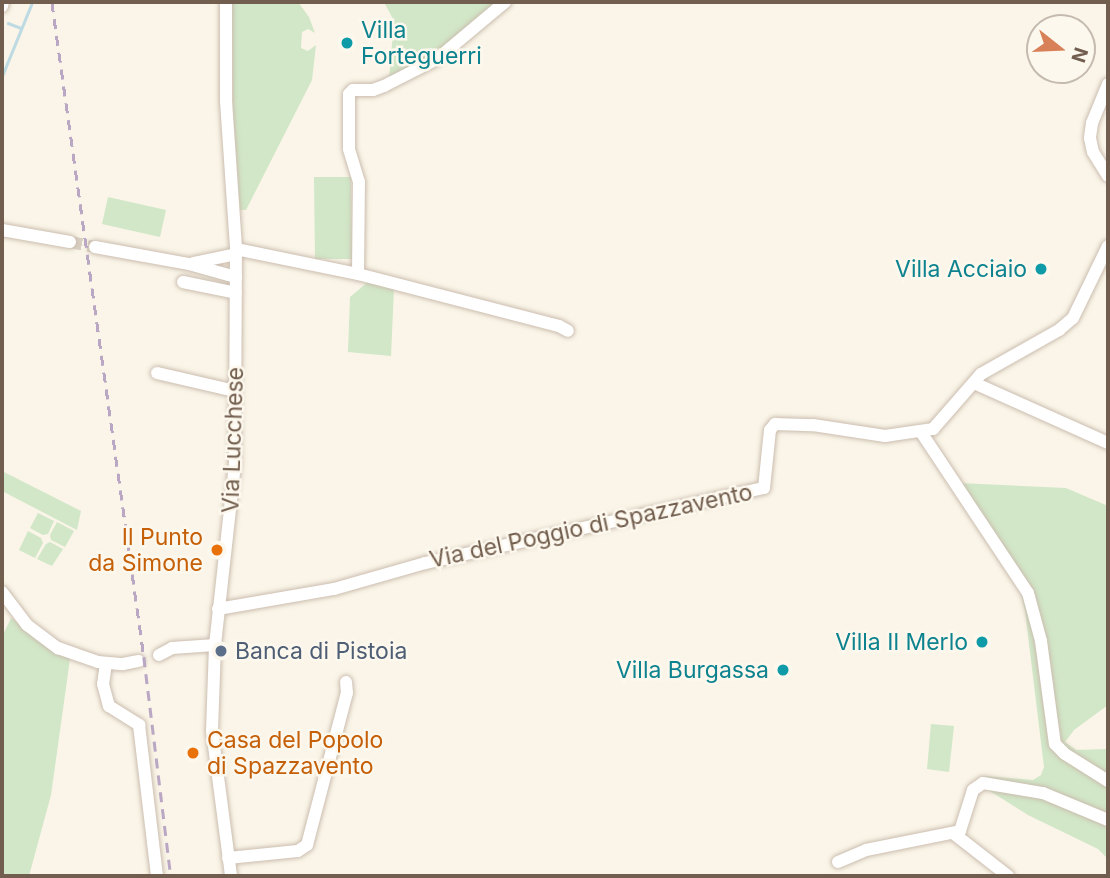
<!DOCTYPE html>
<html>
<head>
<meta charset="utf-8">
<style>
  body { margin:0 }
  #map { position:relative; width:1110px; height:878px; overflow:hidden; background:#faf5e8; font-family:Inter,sans-serif }
  div>[style] { position:absolute }
  [style*='--x'] { left:calc(var(--x)*1px); top:calc(var(--y)*1px); width:calc(var(--w)*1px); rotate:calc(var(--a)*1deg) }
  .green>* { inset:0; background:#d1e7c7 }
  .stream>* { height:2.5px; margin:-1.25px; padding:0 1.25px; transform-origin:1.25px; border-radius:1.25px; background:#bedae2 }
  .minor-tunnel>* { height:12px; margin-top:-6px; transform-origin:0; background:repeating-linear-gradient(90deg,#d8cfc2 0 12px,transparent 0 18px) }
  .roads { filter:drop-shadow(0 0 2px #cbbdaf) drop-shadow(0 0 2px #cbbdaf) }
  .minor>* { height:12px; margin:-6px; padding:0 6px; transform-origin:6px; border-radius:6px; background:#fff }
  .rail>* { height:2.5px; margin-top:-1.25px; transform-origin:0; background:repeating-linear-gradient(90deg,#b9a7c3 0 10px,transparent 0 17px) }
  .dots>* { width:19px; height:19px; translate:-50% -50%; box-sizing:border-box; border:4px solid #fdf8ee; border-radius:50% }
  span { translate:-50% -50%; white-space:nowrap; text-align:center; line-height:1.15; -webkit-text-stroke:5px #fdf8ee; paint-order:stroke }
  .culture-label { font-size:23px; color:#0d838f }
  .left { translate:0 -50%; text-align:left }
  .right { translate:-100% -50%; text-align:right }
  .street-label { font-size:23px; color:#725e4e }
  .food-label { font-size:23px; color:#c56008 }
  .service-label { font-size:23px; color:#4e5e75 }
  .frame { position:absolute; inset:0; border:4px solid #725e4e; pointer-events:none }
  .north { position:absolute; left:1026px; top:14px; width:70px; height:70px; box-sizing:border-box; background:#fdf8ee; border:2px solid #c5baae; border-radius:50%; rotate:108deg; font-size:19px; font-weight:700; line-height:28px; text-align:center; color:#725e4e }
  .north::after { content:''; display:block; margin:auto; width:24px; height:32px; background:#d88159; clip-path:polygon(50% 0,100% 100%,50% 72%,0 100%) }
</style>
</head>
<body>
<div id="map">
  <div class="green">
    <i style="clip-path:polygon(232px 2px,298px 2px,309px 17px,315px 33px,308px 29px,302px 32px,301px 48px,308px 51px,316px 45px,312px 80px,246px 210px,240px 210px,233px 110px)"></i>
    <i style="clip-path:polygon(384px 2px,501px 2px,443px 50px,389px 79px,394px 21px)"></i>
    <i style="clip-path:polygon(314px 177px,351px 177px,352px 259px,315px 259px)"></i>
    <i style="clip-path:polygon(108px 197px,166px 210px,160px 237px,102px 224px)"></i>
    <i style="clip-path:polygon(369px 281px,394px 288px,391px 356px,348px 352px,350px 297px)"></i>
    <i style="clip-path:polygon(2px 471px,81px 511px,77px 530px,2px 491px)"></i>
    <i style="clip-path:polygon(960px 483px,1066px 488px,1108px 506px,1108px 705px,1074px 730px,1065px 742px,1076px 750px,1108px 749px,1108px 859px,1098px 849px,1028px 815px,982px 786px,980px 778px,986px 776px,1033px 780px,1041px 775px,1044px 767px,1025px 611px,1015px 566px)"></i>
    <i style="clip-path:polygon(38px 513px,54px 521px,48px 534px,43px 535px,30px 528px)"></i>
    <i style="clip-path:polygon(57px 522px,74px 531px,65px 547px,51px 540px,50px 535px)"></i>
    <i style="clip-path:polygon(28px 531px,41px 538px,43px 543px,35px 558px,19px 550px)"></i>
    <i style="clip-path:polygon(50px 542px,63px 549px,52px 566px,37px 559px,46px 544px)"></i>
    <i style="clip-path:polygon(11px 618px,70px 659px,51px 795px,29px 876px,2px 876px,2px 637px)"></i>
    <i style="clip-path:polygon(931px 724px,954px 726px,949px 772px,927px 769px)"></i>
  </div>
  <div class="stream">
    <i style="--x:8;--y:23;--w:14;--a:21"></i>
    <i style="--x:2;--y:76;--w:77;--a:-67.8"></i>
  </div>
  <div class="minor-tunnel">
    <i style="--x:70;--y:242;--w:25;--a:11"></i>
  </div>
  <div class="roads">
    <div class="minor">
      <i style="--x:226;--y:2;--w:99;--a:90"></i>
      <i style="--x:226;--y:101;--w:148;--a:86.1"></i>
      <i style="--x:236;--y:249;--w:215;--a:90.3"></i>
      <i style="--x:235;--y:464;--w:182;--a:96.3"></i>
      <i style="--x:215;--y:645;--w:86;--a:92"></i>
      <i style="--x:212;--y:731;--w:146;--a:82.5"></i>
      <i style="--x:2;--y:6;--w:4;--a:-76"></i>
      <i style="--x:1108;--y:84;--w:42;--a:112.3"></i>
      <i style="--x:1092;--y:123;--w:15;--a:98"></i>
      <i style="--x:1090;--y:138;--w:14;--a:78"></i>
      <i style="--x:1093;--y:152;--w:28;--a:58"></i>
      <i style="--x:2;--y:230;--w:69;--a:10"></i>
      <i style="--x:95;--y:247;--w:96;--a:10.3"></i>
      <i style="--x:189;--y:264;--w:49;--a:15.5"></i>
      <i style="--x:236;--y:249;--w:125;--a:11.6"></i>
      <i style="--x:358;--y:274;--w:208;--a:14.5"></i>
      <i style="--x:559;--y:326;--w:10;--a:29"></i>
      <i style="--x:193;--y:263;--w:44;--a:-11.8"></i>
      <i style="--x:358;--y:274;--w:92;--a:-89.4"></i>
      <i style="--x:359;--y:182;--w:34;--a:-107"></i>
      <i style="--x:349;--y:149;--w:55;--a:-90"></i>
      <i style="--x:349;--y:94;--w:6;--a:-45"></i>
      <i style="--x:353;--y:90;--w:20;--a:0"></i>
      <i style="--x:373;--y:90;--w:12;--a:-20"></i>
      <i style="--x:384;--y:86;--w:59;--a:-27"></i>
      <i style="--x:437;--y:59;--w:89;--a:-40"></i>
      <i style="--x:183;--y:282;--w:54;--a:11.7"></i>
      <i style="--x:157;--y:373;--w:80;--a:13"></i>
      <i style="--x:974;--y:383;--w:147;--a:24.1"></i>
      <i style="--x:921;--y:432;--w:193;--a:56.4"></i>
      <i style="--x:1028;--y:593;--w:50;--a:74.8"></i>
      <i style="--x:1041;--y:641;--w:104;--a:82.3"></i>
      <i style="--x:1055;--y:744;--w:14;--a:45"></i>
      <i style="--x:1065;--y:754;--w:51;--a:32.1"></i>
      <i style="--x:2;--y:592;--w:41;--a:52.9"></i>
      <i style="--x:27;--y:625;--w:39;--a:37"></i>
      <i style="--x:58;--y:648;--w:42;--a:19.3"></i>
      <i style="--x:98;--y:662;--w:25;--a:5"></i>
      <i style="--x:123;--y:664;--w:16;--a:-11"></i>
      <i style="--x:218;--y:609;--w:118;--a:-9.8"></i>
      <i style="--x:334;--y:589;--w:95;--a:-15.9"></i>
      <i style="--x:425;--y:563;--w:347;--a:-12.5"></i>
      <i style="--x:764;--y:488;--w:58;--a:-84.1"></i>
      <i style="--x:770;--y:430;--w:8;--a:-50"></i>
      <i style="--x:775;--y:424;--w:38;--a:2"></i>
      <i style="--x:813;--y:425;--w:73;--a:8.7"></i>
      <i style="--x:885;--y:436;--w:49;--a:-8.3"></i>
      <i style="--x:933;--y:429;--w:73;--a:-48.9"></i>
      <i style="--x:981;--y:374;--w:90;--a:-29.4"></i>
      <i style="--x:1059;--y:330;--w:18;--a:-41"></i>
      <i style="--x:1073;--y:318;--w:80;--a:-64.1"></i>
      <i style="--x:159;--y:655;--w:15;--a:-28"></i>
      <i style="--x:172;--y:648;--w:43;--a:-4"></i>
      <i style="--x:106;--y:663;--w:21;--a:98"></i>
      <i style="--x:103;--y:684;--w:23;--a:75"></i>
      <i style="--x:109;--y:706;--w:36;--a:32"></i>
      <i style="--x:139;--y:725;--w:152;--a:83.2"></i>
      <i style="--x:953;--y:833;--w:70;--a:38"></i>
      <i style="--x:228;--y:858;--w:70;--a:-5.7"></i>
      <i style="--x:298;--y:851;--w:11;--a:-34"></i>
      <i style="--x:307;--y:845;--w:157;--a:-75.3"></i>
      <i style="--x:347;--y:693;--w:11;--a:-95"></i>
      <i style="--x:838;--y:862;--w:30;--a:-23"></i>
      <i style="--x:866;--y:850;--w:96;--a:-11.4"></i>
      <i style="--x:960;--y:831;--w:43;--a:-72.4"></i>
      <i style="--x:973;--y:790;--w:12;--a:-35"></i>
      <i style="--x:983;--y:783;--w:61;--a:9.5"></i>
      <i style="--x:1043;--y:793;--w:70;--a:22.6"></i>
    </div>
  </div>
  <div class="rail">
    <i style="--x:52;--y:2;--w:661;--a:82"></i>
    <i style="--x:144;--y:657;--w:221;--a:83"></i>
  </div>
  <div class="dots">
    <i style="left:347px;top:43px;background:#0f9aa8"></i>
    <i style="left:1041px;top:269px;background:#0f9aa8"></i>
    <i style="left:217px;top:550px;background:#e8710a"></i>
    <i style="left:982px;top:642px;background:#0f9aa8"></i>
    <i style="left:221px;top:651px;background:#5c6f8a"></i>
    <i style="left:783px;top:670px;background:#0f9aa8"></i>
    <i style="left:193px;top:753px;background:#e8710a"></i>
  </div>
  <div class="culture-label">
    <span class="left" style="left:361px;top:43px">Villa<br>Forteguerri</span>
    <span class="right" style="left:1027px;top:269px">Villa Acciaio</span>
    <span class="right" style="left:968px;top:642px">Villa Il Merlo</span>
    <span class="right" style="left:769px;top:670px">Villa Burgassa</span>
  </div>
  <div class="street-label">
    <span style="left:233px;top:440px;rotate:-88deg">Via Lucchese</span>
    <span style="left:591px;top:526px;rotate:-12deg">Via del Poggio di Spazzavento</span>
  </div>
  <div class="food-label">
    <span class="right" style="left:203px;top:550px">Il Punto<br>da Simone</span>
    <span class="left" style="left:207px;top:753px">Casa del Popolo<br>di Spazzavento</span>
  </div>
  <div class="service-label">
    <span class="left" style="left:235px;top:651px">Banca di Pistoia</span>
  </div>
  <div class="frame"></div>
  <div class="north">N</div>
</div>
</body>
</html>
